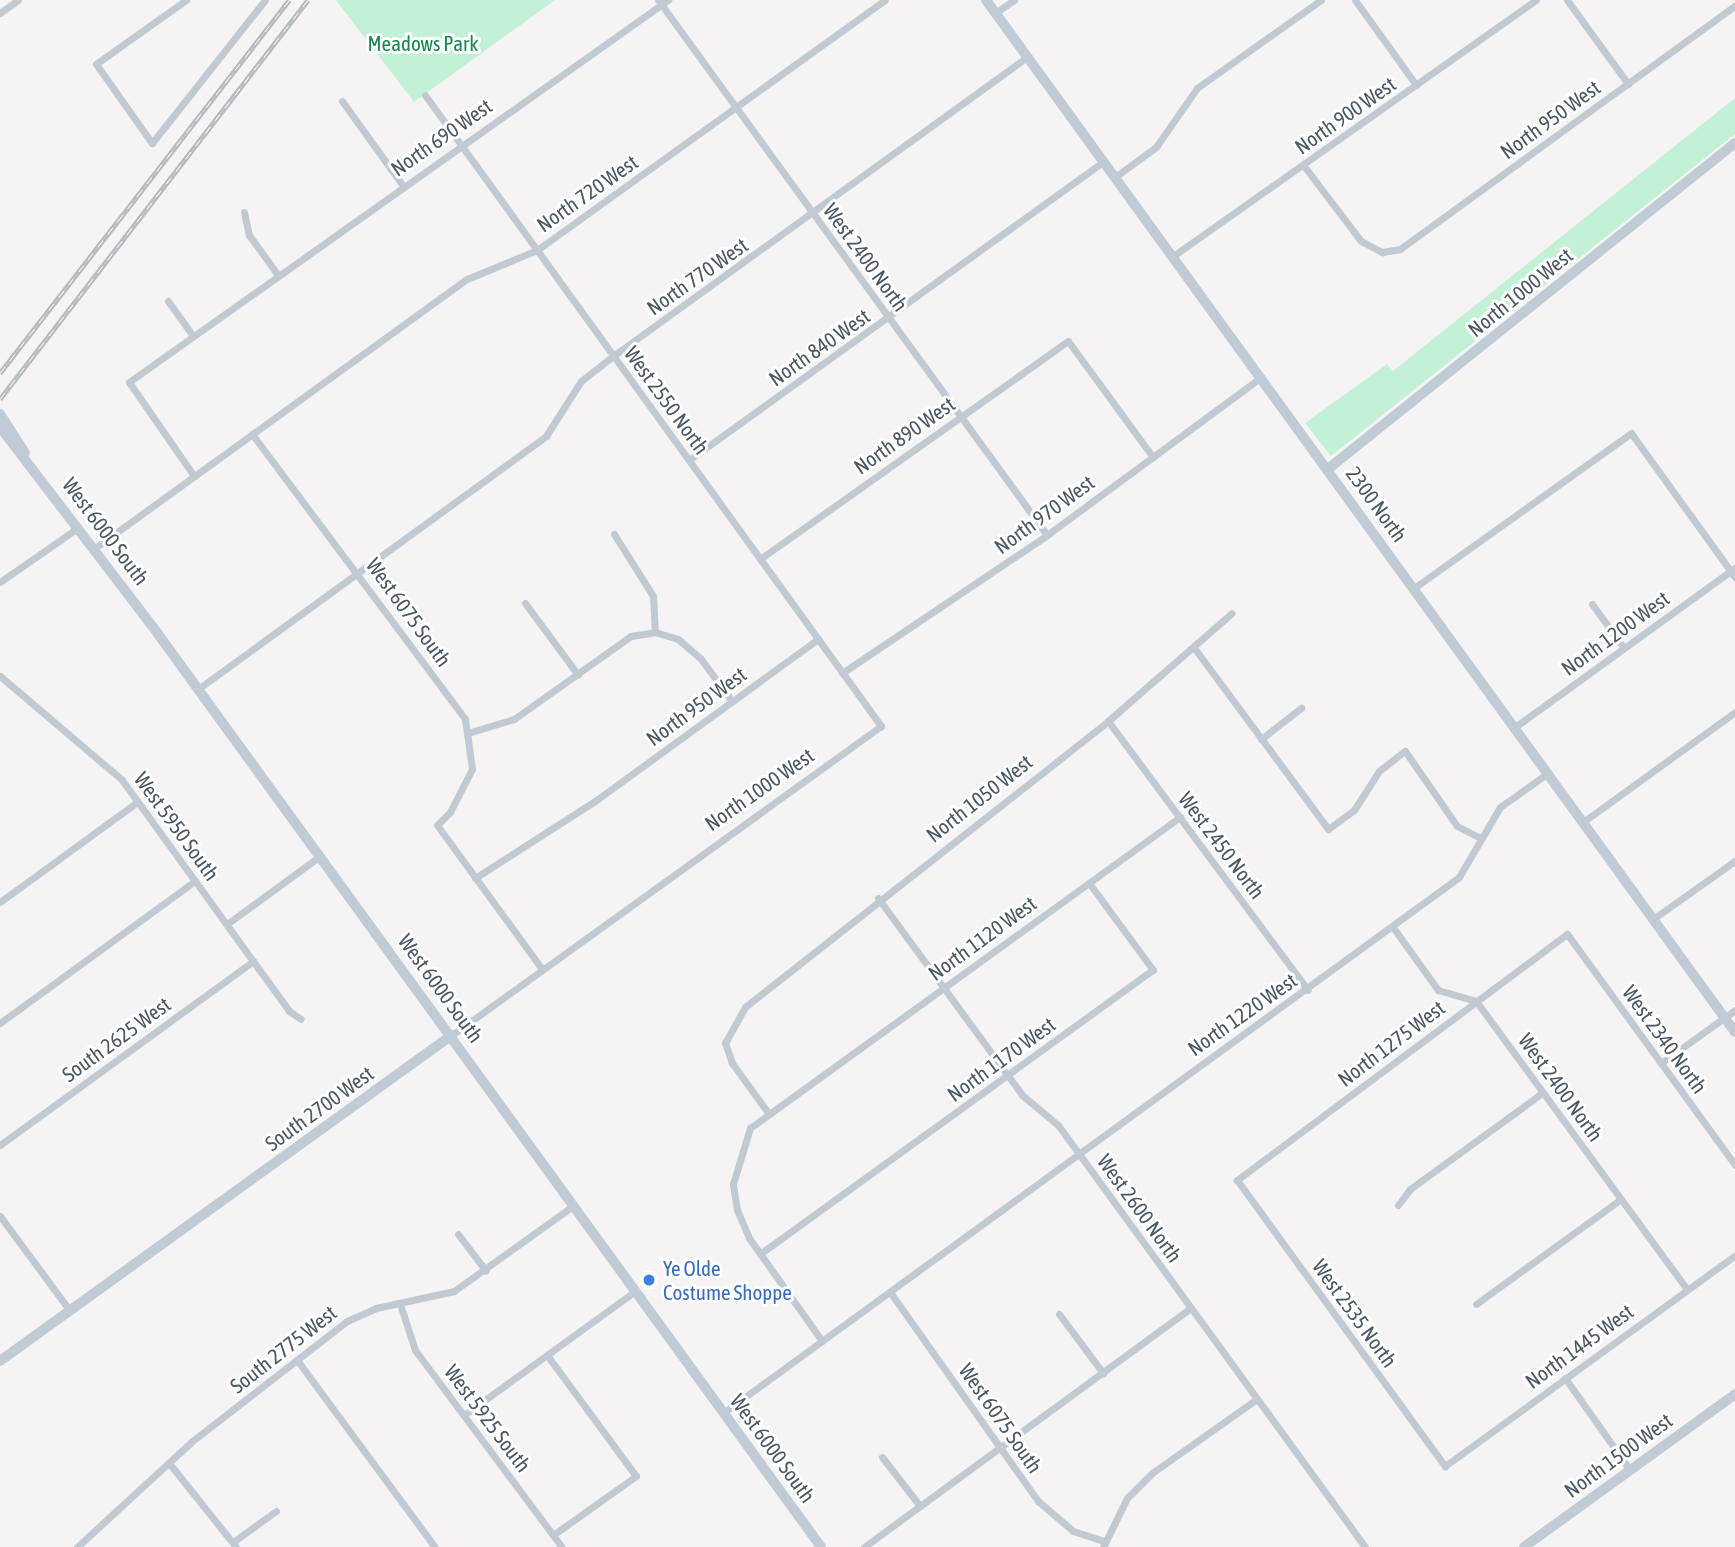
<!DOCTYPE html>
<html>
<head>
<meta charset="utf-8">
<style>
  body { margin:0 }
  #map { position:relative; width:1735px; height:1547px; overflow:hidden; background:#f5f3f3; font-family:"Asap Condensed",sans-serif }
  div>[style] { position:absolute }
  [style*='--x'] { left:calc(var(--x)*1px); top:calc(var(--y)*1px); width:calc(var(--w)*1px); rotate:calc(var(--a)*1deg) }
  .green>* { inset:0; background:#c3f1d5 }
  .street>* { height:7px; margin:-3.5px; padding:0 3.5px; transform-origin:3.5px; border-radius:3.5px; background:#c1cad2 }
  .secondary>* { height:10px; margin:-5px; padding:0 5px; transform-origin:5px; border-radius:5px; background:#c1cbd6 }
  .rail>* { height:5px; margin-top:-2.5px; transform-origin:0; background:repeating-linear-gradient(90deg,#fff 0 8px,#b5b8bd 0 16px); box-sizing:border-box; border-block:2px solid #b5b8bd }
  .dots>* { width:19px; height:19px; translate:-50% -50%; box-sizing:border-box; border:4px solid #fff; border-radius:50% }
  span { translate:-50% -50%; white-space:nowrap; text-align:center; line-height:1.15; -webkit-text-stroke:6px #fff; paint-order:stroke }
  .park-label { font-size:21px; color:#17864f }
  .street-label { font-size:21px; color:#4a5661 }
  .shop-label { font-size:21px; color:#366cbe }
  .left { translate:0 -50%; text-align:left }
</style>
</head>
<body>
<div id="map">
  <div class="green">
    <i style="clip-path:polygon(336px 0,555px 0,414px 102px)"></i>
    <i style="clip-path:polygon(1735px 98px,1735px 134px,1331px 456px,1305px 423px,1387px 364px,1393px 371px)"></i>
  </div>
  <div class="street">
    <i style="--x:186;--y:0;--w:110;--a:144.6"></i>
    <i style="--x:96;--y:64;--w:97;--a:54.7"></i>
    <i style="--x:152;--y:143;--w:182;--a:-51.7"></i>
    <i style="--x:658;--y:0;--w:661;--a:53.98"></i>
    <i style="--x:1355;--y:0;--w:105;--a:54.3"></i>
    <i style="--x:1567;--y:0;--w:104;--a:54"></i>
    <i style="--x:0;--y:13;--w:22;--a:-36"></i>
    <i style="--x:995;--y:13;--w:23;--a:-34"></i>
    <i style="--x:425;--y:95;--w:779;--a:54.15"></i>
    <i style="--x:881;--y:726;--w:529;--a:144.24"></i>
    <i style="--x:342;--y:101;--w:105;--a:54.3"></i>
    <i style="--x:1304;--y:166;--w:94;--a:52.8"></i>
    <i style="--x:1361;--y:241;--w:24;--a:28"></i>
    <i style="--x:1382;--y:252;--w:18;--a:-9"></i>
    <i style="--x:1400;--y:249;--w:414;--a:-36"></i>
    <i style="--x:1115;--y:177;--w:51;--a:-36.2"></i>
    <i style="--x:1156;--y:147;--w:72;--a:-55.2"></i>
    <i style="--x:1197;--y:88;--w:152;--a:-35.4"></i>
    <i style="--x:244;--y:212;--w:24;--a:78"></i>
    <i style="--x:249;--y:235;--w:49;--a:54.1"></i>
    <i style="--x:1173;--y:256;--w:444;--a:-35.2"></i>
    <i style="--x:168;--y:301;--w:43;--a:54.5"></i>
    <i style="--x:252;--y:434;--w:356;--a:53.2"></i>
    <i style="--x:465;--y:719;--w:50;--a:82"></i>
    <i style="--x:472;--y:769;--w:48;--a:117.1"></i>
    <i style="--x:450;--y:812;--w:18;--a:135"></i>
    <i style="--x:437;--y:825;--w:178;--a:53.9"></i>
    <i style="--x:689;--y:460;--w:511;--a:-35.77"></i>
    <i style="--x:194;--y:476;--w:114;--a:-124.7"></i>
    <i style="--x:129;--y:382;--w:661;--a:-35.33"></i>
    <i style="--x:614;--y:534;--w:73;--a:57.8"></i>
    <i style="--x:653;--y:596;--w:36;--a:87"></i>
    <i style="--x:655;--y:632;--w:24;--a:17"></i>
    <i style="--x:678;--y:639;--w:30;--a:41"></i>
    <i style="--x:701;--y:659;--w:52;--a:53.6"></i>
    <i style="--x:95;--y:548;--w:459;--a:-35.9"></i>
    <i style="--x:467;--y:279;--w:76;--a:-22.5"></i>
    <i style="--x:537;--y:250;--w:428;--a:-35.7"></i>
    <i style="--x:760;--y:559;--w:377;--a:-35.3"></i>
    <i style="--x:1068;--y:341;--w:144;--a:53.8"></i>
    <i style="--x:0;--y:582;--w:96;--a:-34.8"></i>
    <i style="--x:1414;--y:588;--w:267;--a:-35.5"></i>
    <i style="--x:1631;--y:433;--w:178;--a:54.2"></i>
    <i style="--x:525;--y:603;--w:89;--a:53.6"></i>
    <i style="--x:1592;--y:604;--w:54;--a:54"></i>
    <i style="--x:1195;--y:649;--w:224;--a:53.5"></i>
    <i style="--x:1328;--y:829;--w:32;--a:-36"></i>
    <i style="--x:1354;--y:810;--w:46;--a:-57.3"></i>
    <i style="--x:1379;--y:771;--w:33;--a:-38"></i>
    <i style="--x:1405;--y:751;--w:91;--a:55.3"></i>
    <i style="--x:1457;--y:826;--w:27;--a:27"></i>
    <i style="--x:842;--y:673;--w:247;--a:-33.9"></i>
    <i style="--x:1047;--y:535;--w:266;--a:-36.4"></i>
    <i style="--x:0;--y:676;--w:160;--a:40.4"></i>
    <i style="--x:122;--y:780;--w:285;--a:54.1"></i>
    <i style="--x:289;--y:1011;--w:14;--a:34"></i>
    <i style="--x:198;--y:689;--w:430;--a:-36"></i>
    <i style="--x:546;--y:436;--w:65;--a:-57.5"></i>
    <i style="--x:581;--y:381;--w:41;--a:-38"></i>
    <i style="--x:613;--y:356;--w:511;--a:-35.84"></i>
    <i style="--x:1108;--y:721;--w:335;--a:53.4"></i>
    <i style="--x:1515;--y:727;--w:271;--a:-35.9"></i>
    <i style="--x:471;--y:732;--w:45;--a:-16.8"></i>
    <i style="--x:514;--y:719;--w:143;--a:-35.4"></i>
    <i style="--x:631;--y:636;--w:24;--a:-9"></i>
    <i style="--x:1261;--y:739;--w:51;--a:-37.8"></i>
    <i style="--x:1583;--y:822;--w:188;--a:-35.9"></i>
    <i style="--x:475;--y:878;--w:143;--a:-32.7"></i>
    <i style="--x:595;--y:801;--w:276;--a:-36"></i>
    <i style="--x:878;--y:898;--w:244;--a:53.8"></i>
    <i style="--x:1022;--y:1095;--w:47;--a:39.8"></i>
    <i style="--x:1058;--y:1125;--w:522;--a:53.96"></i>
    <i style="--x:0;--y:902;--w:170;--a:-36.1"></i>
    <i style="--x:1653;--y:919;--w:100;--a:-35.3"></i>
    <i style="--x:227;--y:924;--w:115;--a:-36.2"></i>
    <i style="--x:1392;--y:926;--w:79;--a:54.3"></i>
    <i style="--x:1438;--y:990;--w:40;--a:16"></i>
    <i style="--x:1476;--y:1001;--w:357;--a:53.8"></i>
    <i style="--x:0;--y:1023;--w:241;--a:-36.1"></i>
    <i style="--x:1661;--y:1063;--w:91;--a:-35.6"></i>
    <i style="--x:769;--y:1114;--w:63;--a:-126"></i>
    <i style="--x:732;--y:1063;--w:21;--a:-109"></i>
    <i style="--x:725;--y:1043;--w:41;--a:-60.9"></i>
    <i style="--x:745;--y:1007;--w:462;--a:-38.2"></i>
    <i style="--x:1108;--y:721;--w:164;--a:-41.1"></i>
    <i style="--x:0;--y:1145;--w:313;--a:-36"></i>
    <i style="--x:1735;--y:1165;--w:286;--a:-126"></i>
    <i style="--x:1567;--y:934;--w:412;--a:143.3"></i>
    <i style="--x:1237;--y:1180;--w:354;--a:54"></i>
    <i style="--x:1445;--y:1466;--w:359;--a:-36"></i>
    <i style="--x:1398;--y:1205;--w:20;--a:-53"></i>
    <i style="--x:1410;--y:1189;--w:163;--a:-36"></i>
    <i style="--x:0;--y:1216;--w:118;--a:53.6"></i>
    <i style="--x:458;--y:1234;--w:46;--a:52.9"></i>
    <i style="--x:760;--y:1254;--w:485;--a:-35.9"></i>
    <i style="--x:1153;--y:970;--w:108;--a:-126.3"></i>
    <i style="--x:890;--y:1292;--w:256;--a:54.7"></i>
    <i style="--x:1038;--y:1501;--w:46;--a:40.6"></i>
    <i style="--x:1073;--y:1531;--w:32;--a:18"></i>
    <i style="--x:400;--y:1304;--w:48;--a:71.9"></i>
    <i style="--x:415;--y:1350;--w:246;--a:53.3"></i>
    <i style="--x:1476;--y:1304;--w:179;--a:-35.9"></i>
    <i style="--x:1059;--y:1314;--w:74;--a:53.3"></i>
    <i style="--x:822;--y:1341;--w:126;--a:-125.3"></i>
    <i style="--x:749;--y:1238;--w:30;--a:-113"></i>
    <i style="--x:737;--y:1210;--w:26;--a:-99"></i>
    <i style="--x:733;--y:1184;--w:59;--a:-73.1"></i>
    <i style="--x:750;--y:1128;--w:531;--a:-35.88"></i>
    <i style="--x:547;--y:1355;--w:150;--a:53.7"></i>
    <i style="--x:636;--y:1476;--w:102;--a:144.6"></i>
    <i style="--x:297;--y:1360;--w:232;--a:53.6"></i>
    <i style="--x:1565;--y:1378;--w:113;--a:54.8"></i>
    <i style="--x:723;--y:1413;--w:910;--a:-36.06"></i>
    <i style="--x:1459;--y:877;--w:81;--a:-59.6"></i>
    <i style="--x:1500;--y:807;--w:59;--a:-35.3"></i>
    <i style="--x:464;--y:1415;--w:211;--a:-35.9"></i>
    <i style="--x:882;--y:1457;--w:62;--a:52.2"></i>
    <i style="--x:169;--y:1463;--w:107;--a:51.4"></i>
    <i style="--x:233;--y:1542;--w:53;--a:-35.8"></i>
    <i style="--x:77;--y:1547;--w:155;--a:-42.6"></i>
    <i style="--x:191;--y:1442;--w:197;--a:-37.8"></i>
    <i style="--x:347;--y:1321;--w:32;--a:-24"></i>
    <i style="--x:376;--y:1308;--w:80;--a:-12.3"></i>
    <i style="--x:454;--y:1291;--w:148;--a:-35.6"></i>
    <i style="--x:864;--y:1547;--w:405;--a:-36.2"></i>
    <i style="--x:1103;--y:1547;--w:55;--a:-63.9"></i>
    <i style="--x:1127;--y:1498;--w:35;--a:-45"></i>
    <i style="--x:1152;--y:1473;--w:128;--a:-35.2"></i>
  </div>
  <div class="secondary">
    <i style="--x:986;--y:0;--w:1275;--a:54.03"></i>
    <i style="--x:0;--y:414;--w:46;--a:57.3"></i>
    <i style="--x:0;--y:427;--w:260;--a:52.6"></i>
    <i style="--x:158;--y:634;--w:1128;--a:54.01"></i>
    <i style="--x:1328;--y:469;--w:521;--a:-38.69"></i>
    <i style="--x:0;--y:1361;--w:557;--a:-35.8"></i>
    <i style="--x:1524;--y:1547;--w:261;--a:-35.9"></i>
  </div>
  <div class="rail">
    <i style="--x:0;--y:373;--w:472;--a:-52.2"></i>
    <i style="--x:0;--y:399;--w:504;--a:-52.33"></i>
  </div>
  <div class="dots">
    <i style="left:649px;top:1280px;background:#3f7fe0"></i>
  </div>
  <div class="park-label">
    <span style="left:423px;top:43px">Meadows Park</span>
  </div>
  <div class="street-label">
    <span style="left:1345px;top:115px;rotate:-35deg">North 900 West</span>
    <span style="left:1550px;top:119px;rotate:-36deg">North 950 West</span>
    <span style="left:441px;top:137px;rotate:-35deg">North 690 West</span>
    <span style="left:587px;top:193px;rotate:-35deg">North 720 West</span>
    <span style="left:866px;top:257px;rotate:54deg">West 2400 North</span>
    <span style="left:697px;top:276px;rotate:-35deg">North 770 West</span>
    <span style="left:1520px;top:292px;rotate:-39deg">North 1000 West</span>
    <span style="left:819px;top:347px;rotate:-35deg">North 840 West</span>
    <span style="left:667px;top:400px;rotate:54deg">West 2550 North</span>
    <span style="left:904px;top:435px;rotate:-35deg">North 890 West</span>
    <span style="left:1377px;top:504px;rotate:54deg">2300 North</span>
    <span style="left:1044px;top:514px;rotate:-36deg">North 970 West</span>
    <span style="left:106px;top:531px;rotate:53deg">West 6000 South</span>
    <span style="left:409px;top:612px;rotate:54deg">West 6075 South</span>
    <span style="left:1615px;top:633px;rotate:-36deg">North 1200 West</span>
    <span style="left:696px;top:706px;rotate:-36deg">North 950 West</span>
    <span style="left:759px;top:789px;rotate:-35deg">North 1000 West</span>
    <span style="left:979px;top:798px;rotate:-38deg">North 1050 West</span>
    <span style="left:177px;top:826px;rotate:54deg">West 5950 South</span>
    <span style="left:1222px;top:845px;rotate:53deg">West 2450 North</span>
    <span style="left:982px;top:938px;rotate:-36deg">North 1120 West</span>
    <span style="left:441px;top:988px;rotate:54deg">West 6000 South</span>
    <span style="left:1242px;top:1014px;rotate:-35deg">North 1220 West</span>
    <span style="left:116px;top:1039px;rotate:-36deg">South 2625 West</span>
    <span style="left:1665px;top:1039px;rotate:54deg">West 2340 North</span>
    <span style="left:1391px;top:1043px;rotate:-37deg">North 1275 West</span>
    <span style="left:1001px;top:1059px;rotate:-36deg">North 1170 West</span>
    <span style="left:1561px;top:1087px;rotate:54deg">West 2400 North</span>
    <span style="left:319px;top:1108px;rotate:-36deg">South 2700 West</span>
    <span style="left:1140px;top:1208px;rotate:54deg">West 2600 North</span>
    <span style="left:1355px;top:1313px;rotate:54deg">West 2535 North</span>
    <span style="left:1579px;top:1346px;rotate:-36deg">North 1445 West</span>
    <span style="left:283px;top:1349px;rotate:-38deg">South 2775 West</span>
    <span style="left:488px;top:1418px;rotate:53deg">West 5925 South</span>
    <span style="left:1001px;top:1418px;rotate:55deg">West 6075 South</span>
    <span style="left:773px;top:1448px;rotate:54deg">West 6000 South</span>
    <span style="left:1618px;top:1455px;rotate:-36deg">North 1500 West</span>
  </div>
  <div class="shop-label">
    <span class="left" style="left:663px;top:1280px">Ye Olde<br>Costume Shoppe</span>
  </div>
</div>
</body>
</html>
